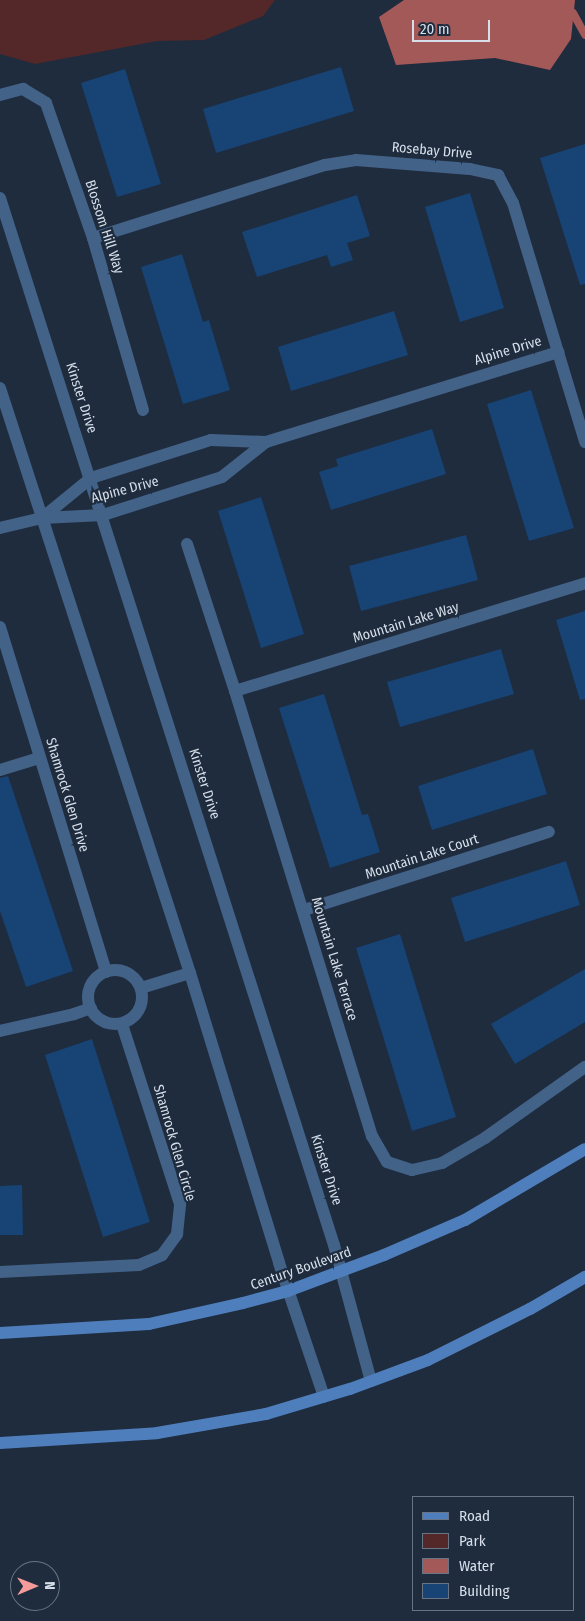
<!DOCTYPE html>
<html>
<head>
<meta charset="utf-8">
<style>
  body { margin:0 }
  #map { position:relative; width:585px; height:1621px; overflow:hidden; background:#1f2c3e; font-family:"Fira Sans Condensed",sans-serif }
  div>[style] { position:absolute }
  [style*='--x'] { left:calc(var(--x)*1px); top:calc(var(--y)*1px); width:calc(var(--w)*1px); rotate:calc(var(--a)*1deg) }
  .green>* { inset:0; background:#542828 }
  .water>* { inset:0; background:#a45959 }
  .stream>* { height:8px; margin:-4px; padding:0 4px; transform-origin:4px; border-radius:4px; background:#a45959 }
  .building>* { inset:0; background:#174375 }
  .street>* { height:12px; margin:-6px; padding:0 6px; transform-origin:6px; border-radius:6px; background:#436288 }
  .street>.ring { margin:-6px; padding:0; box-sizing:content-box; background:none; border:12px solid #436288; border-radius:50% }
  .secondary>* { height:12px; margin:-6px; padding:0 6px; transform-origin:6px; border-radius:6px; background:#4e7fbc }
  span { translate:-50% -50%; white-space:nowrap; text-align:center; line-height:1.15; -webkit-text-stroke:4.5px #1f2c3e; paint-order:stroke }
  .street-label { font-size:14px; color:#d6dfea }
  .legend { position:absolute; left:412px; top:1496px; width:162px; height:115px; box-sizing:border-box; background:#1f2c3e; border:1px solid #687483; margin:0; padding:6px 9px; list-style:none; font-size:15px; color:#d6dfea }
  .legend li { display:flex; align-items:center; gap:10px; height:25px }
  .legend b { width:25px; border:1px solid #687483 }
  .north { position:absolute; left:10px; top:1561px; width:50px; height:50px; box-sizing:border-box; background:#1f2c3e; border:1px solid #687483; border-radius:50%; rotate:89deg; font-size:14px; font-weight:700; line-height:20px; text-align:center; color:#d6dfea }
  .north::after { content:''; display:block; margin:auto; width:18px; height:22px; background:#f59b9a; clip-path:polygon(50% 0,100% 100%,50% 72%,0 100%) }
  .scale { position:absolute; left:412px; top:20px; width:78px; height:22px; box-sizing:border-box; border:2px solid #d6dfea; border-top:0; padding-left:6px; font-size:15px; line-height:18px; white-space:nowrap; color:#d6dfea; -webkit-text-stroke:4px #1f2c3e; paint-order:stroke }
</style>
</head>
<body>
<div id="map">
  <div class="green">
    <i style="clip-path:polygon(0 0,275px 0,263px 16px,204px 40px,157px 41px,35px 64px,0 54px)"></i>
  </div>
  <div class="water">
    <i style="clip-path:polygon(404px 0,575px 0,571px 39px,550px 70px,495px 58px,396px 65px,379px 17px)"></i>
  </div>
  <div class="stream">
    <i style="--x:573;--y:13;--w:25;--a:61"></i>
  </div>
  <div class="building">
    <i style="clip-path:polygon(341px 67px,354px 111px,216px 153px,203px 109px)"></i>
    <i style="clip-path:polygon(125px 69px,161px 184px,117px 197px,81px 83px)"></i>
    <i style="clip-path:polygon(585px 144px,585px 284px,580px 285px,540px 158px)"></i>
    <i style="clip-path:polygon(470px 193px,504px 308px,460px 322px,425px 207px)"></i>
    <i style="clip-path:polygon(357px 195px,370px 236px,347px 243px,353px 260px,331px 267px,327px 255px,257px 277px,242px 232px)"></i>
    <i style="clip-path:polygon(182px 254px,203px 322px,209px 320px,230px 390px,183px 404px,141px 267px)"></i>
    <i style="clip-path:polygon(394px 311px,408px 355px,291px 391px,278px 347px)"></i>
    <i style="clip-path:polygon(531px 390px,574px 528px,529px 541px,487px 404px)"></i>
    <i style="clip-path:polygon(432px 429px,446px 474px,331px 510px,319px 472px,338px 466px,336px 459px)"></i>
    <i style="clip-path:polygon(261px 497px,304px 634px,261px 648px,218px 511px)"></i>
    <i style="clip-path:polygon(466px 535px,478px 580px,361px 611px,349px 566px)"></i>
    <i style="clip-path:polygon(585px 611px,585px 699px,580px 700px,556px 620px)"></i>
    <i style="clip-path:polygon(501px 649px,514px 694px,400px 727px,387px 682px)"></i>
    <i style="clip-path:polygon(324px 694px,362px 815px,368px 814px,380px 852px,330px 868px,279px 708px)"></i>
    <i style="clip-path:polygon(533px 749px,547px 794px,432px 830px,418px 786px)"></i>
    <i style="clip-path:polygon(8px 776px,73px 971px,26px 987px,0 911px,0 778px)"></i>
    <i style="clip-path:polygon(566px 861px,580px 905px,465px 942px,451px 898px)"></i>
    <i style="clip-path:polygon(400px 934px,456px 1117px,412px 1131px,356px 948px)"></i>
    <i style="clip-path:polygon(585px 969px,585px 1022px,515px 1064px,491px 1024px)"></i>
    <i style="clip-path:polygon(92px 1039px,150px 1222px,103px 1237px,45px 1055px)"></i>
    <i style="clip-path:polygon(22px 1185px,23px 1235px,0 1235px,0 1186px)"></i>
  </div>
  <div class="street">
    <i style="--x:0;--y:95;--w:24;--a:-15"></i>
    <i style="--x:23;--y:89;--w:27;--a:31"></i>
    <i style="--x:46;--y:103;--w:143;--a:70.8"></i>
    <i style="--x:93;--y:238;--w:179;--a:73.8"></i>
    <i style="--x:0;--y:198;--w:1099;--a:72.31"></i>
    <i style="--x:334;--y:1245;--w:141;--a:74.8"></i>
    <i style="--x:93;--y:238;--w:243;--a:-17.5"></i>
    <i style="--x:325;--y:165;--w:31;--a:-9"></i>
    <i style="--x:356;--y:160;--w:114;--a:4.5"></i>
    <i style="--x:470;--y:169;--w:29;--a:12"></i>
    <i style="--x:498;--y:175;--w:32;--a:62"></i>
    <i style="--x:513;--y:203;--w:250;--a:73.2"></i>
    <i style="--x:0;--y:388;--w:615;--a:72.01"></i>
    <i style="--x:190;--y:973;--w:303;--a:72.9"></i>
    <i style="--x:279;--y:1263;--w:141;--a:71.4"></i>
    <i style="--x:42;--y:518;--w:63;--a:-39.2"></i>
    <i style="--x:91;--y:478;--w:126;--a:-17.6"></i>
    <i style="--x:211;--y:440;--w:55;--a:2.1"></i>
    <i style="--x:266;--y:442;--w:306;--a:-17.1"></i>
    <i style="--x:0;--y:528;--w:43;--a:-13.4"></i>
    <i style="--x:42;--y:518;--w:61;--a:-2.8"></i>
    <i style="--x:103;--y:515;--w:125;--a:-17.7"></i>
    <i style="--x:222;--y:477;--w:56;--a:-38.5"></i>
    <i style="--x:187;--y:544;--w:155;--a:71.9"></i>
    <i style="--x:235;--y:691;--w:466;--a:72.9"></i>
    <i style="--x:372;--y:1136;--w:30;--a:60"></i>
    <i style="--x:387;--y:1162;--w:26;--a:18"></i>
    <i style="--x:412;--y:1170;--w:31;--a:-13"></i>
    <i style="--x:442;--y:1163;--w:50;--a:-30.2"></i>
    <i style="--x:485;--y:1138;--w:123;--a:-35.4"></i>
    <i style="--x:0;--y:627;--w:361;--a:72.9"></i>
    <i style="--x:235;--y:691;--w:366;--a:-17.1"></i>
    <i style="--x:0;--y:770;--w:41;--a:-17.1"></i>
    <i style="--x:304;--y:910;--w:257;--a:-17.7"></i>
    <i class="ring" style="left:88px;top:970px;width:42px;height:42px"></i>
    <i style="--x:141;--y:988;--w:51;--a:-17"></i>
    <i style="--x:0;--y:1031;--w:76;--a:-12.9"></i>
    <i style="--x:74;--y:1014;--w:18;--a:-19"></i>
    <i style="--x:0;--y:1272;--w:139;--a:-2.9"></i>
    <i style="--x:139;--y:1265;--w:25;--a:-23"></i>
    <i style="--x:162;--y:1255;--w:26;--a:-54"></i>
    <i style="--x:177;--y:1234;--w:30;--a:-84"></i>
    <i style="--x:180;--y:1204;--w:189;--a:-107.9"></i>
  </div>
  <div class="secondary">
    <i style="--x:0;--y:1333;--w:149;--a:-3.5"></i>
    <i style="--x:149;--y:1324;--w:96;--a:-12.6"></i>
    <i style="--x:243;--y:1303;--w:47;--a:-14.9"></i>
    <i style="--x:288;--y:1291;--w:103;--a:-20.6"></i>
    <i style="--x:384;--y:1255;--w:88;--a:-23.4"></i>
    <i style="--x:465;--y:1220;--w:139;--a:-30.6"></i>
    <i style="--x:0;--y:1443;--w:157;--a:-3.6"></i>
    <i style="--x:157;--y:1433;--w:111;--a:-9.9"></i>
    <i style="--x:266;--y:1414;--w:88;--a:-16.6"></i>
    <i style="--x:350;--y:1389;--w:83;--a:-20.4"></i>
    <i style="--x:428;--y:1360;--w:114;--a:-26.6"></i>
    <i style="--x:530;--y:1309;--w:64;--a:-30.2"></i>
  </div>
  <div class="street-label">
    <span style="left:432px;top:151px;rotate:5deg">Rosebay Drive</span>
    <span style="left:104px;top:227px;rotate:72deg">Blossom Hill Way</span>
    <span style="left:508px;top:351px;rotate:-17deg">Alpine Drive</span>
    <span style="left:81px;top:398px;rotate:72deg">Kinster Drive</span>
    <span style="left:125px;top:490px;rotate:-15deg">Alpine Drive</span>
    <span style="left:406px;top:623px;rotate:-17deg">Mountain Lake Way</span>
    <span style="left:204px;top:784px;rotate:72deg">Kinster Drive</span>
    <span style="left:67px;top:795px;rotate:73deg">Shamrock Glen Drive</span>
    <span style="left:422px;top:857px;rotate:-18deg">Mountain Lake Court</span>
    <span style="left:334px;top:959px;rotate:73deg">Mountain Lake Terrace</span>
    <span style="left:174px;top:1143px;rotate:74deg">Shamrock Glen Circle</span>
    <span style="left:326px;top:1170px;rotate:72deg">Kinster Drive</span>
    <span style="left:301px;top:1269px;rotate:-19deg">Century Boulevard</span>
  </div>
  <ul class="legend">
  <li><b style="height:6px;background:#4e7fbc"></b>Road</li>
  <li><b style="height:14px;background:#542828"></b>Park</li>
  <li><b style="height:14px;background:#a45959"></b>Water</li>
  <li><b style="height:14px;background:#174375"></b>Building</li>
  </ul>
  <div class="north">N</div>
  <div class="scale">20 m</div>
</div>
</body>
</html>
